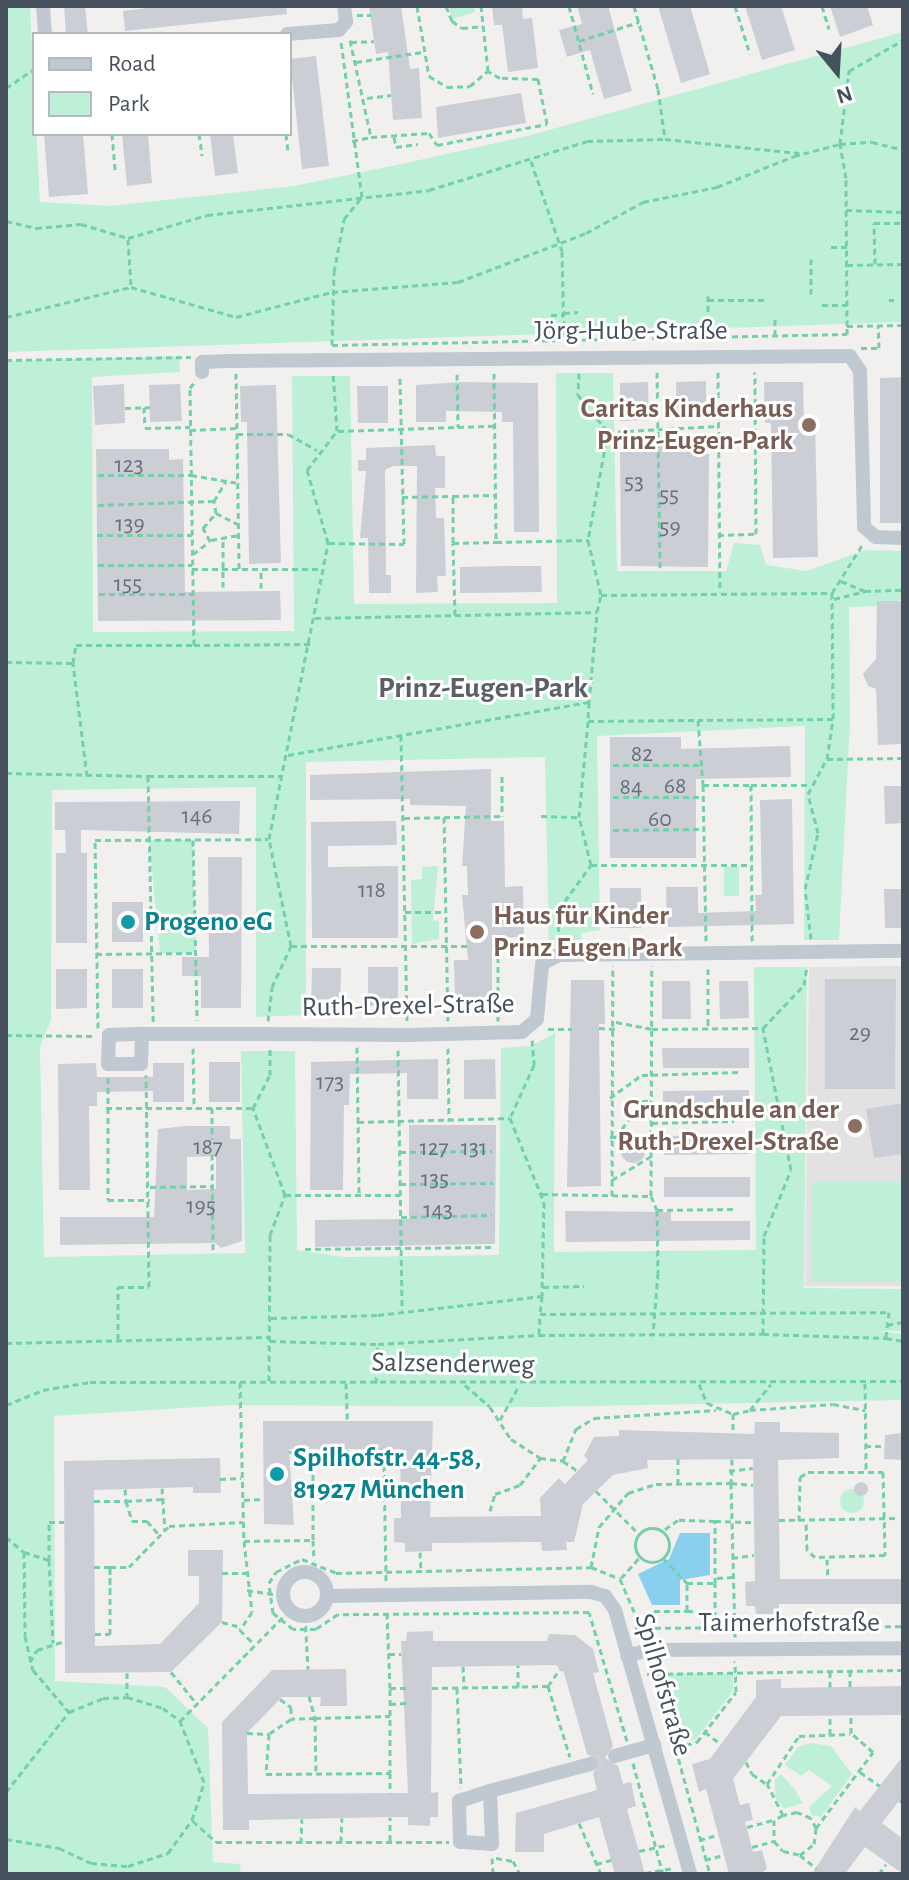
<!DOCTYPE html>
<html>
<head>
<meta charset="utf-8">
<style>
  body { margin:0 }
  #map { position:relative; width:909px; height:1880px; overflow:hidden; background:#f2f0ef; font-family:"Alegreya Sans",sans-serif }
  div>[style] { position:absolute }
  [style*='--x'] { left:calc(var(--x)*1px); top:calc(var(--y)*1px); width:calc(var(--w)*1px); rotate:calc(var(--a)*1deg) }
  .education>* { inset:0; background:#e3e1e1 }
  .green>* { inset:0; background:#bdf0d6 }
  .round { border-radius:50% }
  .water>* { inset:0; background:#89cfee }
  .building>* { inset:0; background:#cbced5 }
  .minor-tunnel>* { height:14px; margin-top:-7px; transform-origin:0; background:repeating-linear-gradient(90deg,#d0d0d2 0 14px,transparent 0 21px) }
  .path>* { height:3px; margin-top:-1.5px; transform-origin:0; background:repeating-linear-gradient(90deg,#74cfab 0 6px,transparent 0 10px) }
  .path>.ring { margin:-1.5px; padding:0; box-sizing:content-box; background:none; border:3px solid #74cfab; border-radius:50% }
  .minor>* { height:14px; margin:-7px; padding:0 7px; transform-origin:7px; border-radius:7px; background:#c0c8d2 }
  .minor>.ring { margin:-7px; padding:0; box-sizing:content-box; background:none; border:14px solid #c0c8d2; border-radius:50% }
  .dots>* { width:22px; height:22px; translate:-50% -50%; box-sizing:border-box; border:4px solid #fff; border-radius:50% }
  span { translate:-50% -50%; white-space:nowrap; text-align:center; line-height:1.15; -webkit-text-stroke:6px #fff; paint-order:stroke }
  .number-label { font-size:24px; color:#68707b }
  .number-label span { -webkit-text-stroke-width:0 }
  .street-label { font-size:28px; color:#47515d }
  .education-label { font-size:28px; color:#785e54; font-weight:700 }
  .right { translate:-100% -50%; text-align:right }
  .left { translate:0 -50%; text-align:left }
  .culture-label { font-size:28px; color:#0d838f; font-weight:700 }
  .neighbourhood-label { font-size:30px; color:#5c5f65; font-weight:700 }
  .frame { position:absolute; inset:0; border:8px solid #47515d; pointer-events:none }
  .legend { position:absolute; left:32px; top:32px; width:260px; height:104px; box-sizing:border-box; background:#fff; border:2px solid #b5b9be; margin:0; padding:10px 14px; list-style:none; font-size:24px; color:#47515d }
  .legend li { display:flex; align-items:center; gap:16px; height:40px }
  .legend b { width:40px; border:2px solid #b5b9be }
  .north { position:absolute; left:797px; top:32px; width:80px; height:80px; -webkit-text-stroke:6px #fff; paint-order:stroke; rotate:162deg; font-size:22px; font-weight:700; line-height:32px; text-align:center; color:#47515d }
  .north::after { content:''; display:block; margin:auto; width:28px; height:36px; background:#47515d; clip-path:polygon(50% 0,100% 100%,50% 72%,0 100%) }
</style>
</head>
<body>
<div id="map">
  <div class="education">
    <i style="clip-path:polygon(903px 966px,903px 1286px,805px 1286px,809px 967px)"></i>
  </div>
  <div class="green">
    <i style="clip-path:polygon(6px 6px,30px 6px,40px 202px,110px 206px,294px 186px,406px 163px,527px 136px,903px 32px,903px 322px,6px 352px)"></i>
    <i style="clip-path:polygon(449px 6px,475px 6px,475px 12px,452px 19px)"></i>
    <i style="clip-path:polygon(179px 356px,180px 372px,92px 377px,93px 632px,294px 631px,292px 376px,350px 376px,354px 604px,557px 603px,556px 373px,613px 373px,617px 571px,726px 571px,734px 543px,760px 545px,766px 565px,807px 571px,865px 550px,903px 551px,903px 599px,883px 606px,849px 607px,850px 720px,839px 940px,804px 940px,805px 726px,597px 736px,600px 930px,581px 933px,581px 945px,549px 947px,545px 757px,306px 762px,306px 1015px,256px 1017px,256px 787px,52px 790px,51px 1020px,40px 1047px,44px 1257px,245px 1253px,241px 1051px,295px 1051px,297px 1250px,345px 1257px,499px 1255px,501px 1048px,531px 1046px,555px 1033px,554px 1252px,756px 1250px,754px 967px,807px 967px,804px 1288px,903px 1289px,903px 1331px,877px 1331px,903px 1334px,903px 1400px,538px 1407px,231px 1405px,54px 1416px,55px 1681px,165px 1687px,208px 1728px,213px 1862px,240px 1864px,241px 1874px,6px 1874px,6px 361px)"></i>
    <i style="clip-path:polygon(149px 840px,193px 840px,196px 953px,160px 953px)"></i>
    <i style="clip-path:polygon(438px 866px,433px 920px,439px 921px,439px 939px,412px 944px,411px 880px,422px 879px,422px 867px)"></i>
    <i style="clip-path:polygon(724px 867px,739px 867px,739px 896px,724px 896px)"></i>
    <i style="clip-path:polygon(811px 1182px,903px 1182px,903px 1282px,811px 1282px)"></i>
    <i class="round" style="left:840px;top:1489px;width:24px;height:24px"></i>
    <i style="clip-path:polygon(670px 1673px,733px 1674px,733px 1691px,696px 1739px,681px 1744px,663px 1681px)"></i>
    <i style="clip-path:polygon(811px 1743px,831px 1746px,852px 1774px,821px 1817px,811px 1815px,809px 1807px,832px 1786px,809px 1770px,801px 1776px,785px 1765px,798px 1747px)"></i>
    <i style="clip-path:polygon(781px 1774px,795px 1790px,803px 1803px,784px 1809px,775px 1797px,775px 1780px)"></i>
  </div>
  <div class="water">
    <i style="clip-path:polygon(680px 1533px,710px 1533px,710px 1575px,680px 1580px,680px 1605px,652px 1605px,638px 1574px,669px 1559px)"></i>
  </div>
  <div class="building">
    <i style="clip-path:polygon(64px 6px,85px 6px,88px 34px,66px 34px)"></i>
    <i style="clip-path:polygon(165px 6px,286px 6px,287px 14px,125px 31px,123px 11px)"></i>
    <i style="clip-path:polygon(369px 6px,401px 6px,410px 69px,419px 68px,422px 118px,393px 120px,388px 52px,376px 54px)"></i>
    <i style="clip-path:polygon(492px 6px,522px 6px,523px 19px,532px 18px,538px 68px,508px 72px,502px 25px,494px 25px)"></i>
    <i style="clip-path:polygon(577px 6px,608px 6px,632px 91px,604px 99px,590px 50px,567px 57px,559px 30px,582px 24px)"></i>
    <i style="clip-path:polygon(658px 6px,690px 6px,710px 74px,681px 83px)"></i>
    <i style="clip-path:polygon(745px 6px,781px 6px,795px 50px,762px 60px)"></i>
    <i style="clip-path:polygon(830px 6px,867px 6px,873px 25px,840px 37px)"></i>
    <i style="clip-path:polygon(316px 56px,329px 166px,302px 169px,290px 59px)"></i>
    <i style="clip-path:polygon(521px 93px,526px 123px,438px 138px,436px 107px)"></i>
    <i style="clip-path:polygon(44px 134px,83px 134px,88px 194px,49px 197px)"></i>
    <i style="clip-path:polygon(122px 134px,148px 134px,152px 183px,127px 186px)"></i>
    <i style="clip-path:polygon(210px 134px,233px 134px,238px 173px,215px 176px)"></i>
    <i style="clip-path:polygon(903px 377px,903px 523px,880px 523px,880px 378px)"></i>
    <i style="clip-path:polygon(706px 381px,706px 419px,677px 420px,676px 382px)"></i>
    <i style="clip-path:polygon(462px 382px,538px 383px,539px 532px,514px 532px,513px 422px,502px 422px,502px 412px,446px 411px,446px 422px,416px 422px,416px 385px)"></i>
    <i style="clip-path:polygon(648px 382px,649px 420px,620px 421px,620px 383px)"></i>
    <i style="clip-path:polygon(764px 382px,803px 382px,804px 421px,815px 420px,818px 557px,773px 558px,771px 423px,765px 423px)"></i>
    <i style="clip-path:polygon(124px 384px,125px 423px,95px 425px,93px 386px)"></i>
    <i style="clip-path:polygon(180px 384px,182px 421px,150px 422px,149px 385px)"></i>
    <i style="clip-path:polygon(276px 385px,281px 563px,249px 564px,247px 422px,241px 422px,240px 386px)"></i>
    <i style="clip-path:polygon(357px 386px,388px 386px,388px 423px,358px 423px)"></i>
    <i style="clip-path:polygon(693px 443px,693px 454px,709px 454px,708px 567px,621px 566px,620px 446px)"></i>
    <i style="clip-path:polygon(435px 445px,436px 456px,445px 456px,445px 488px,435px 488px,436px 518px,444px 518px,446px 576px,437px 576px,438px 592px,416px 593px,417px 466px,393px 466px,385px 470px,386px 575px,391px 575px,391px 593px,369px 593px,368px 538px,360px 538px,366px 471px,358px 471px,358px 460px,366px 460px,366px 448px)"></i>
    <i style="clip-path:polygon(96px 449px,169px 449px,169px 460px,183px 459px,185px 592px,280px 591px,281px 620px,98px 621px)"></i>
    <i style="clip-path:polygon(508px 566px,541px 566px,542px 592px,460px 593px,460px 567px)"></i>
    <i style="clip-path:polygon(877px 601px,903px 601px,903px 744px,878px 745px,876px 689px,868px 686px,863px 674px,876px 659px)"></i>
    <i style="clip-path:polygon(610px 737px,681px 737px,681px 749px,790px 746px,791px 777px,696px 779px,696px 858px,610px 858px)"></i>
    <i style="clip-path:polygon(491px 769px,491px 821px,504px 821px,505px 887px,523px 886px,524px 937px,492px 938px,492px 1003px,455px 1003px,454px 960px,468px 960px,462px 895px,468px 895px,467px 866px,462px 866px,466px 806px,410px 805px,410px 799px,310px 800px,310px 775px)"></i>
    <i style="clip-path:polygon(884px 786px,903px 786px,903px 823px,885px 824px)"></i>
    <i style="clip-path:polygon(792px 799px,794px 924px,667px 927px,666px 887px,698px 887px,698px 913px,756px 911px,755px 895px,762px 895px,760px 800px)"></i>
    <i style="clip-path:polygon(240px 801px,239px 834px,81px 830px,81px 853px,87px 853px,87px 943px,56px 943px,56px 853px,66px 853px,65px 830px,55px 830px,55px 802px)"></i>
    <i style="clip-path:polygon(396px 821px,397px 845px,328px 846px,328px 867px,398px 866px,398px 938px,312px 938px,311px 822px)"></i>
    <i style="clip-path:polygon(208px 857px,242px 857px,241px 1008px,201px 1008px,201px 976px,182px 976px,182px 957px,209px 957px)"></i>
    <i style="clip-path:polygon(610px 888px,641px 888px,641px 928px,610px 928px)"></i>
    <i style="clip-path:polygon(884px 889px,903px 889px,903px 928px,885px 928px)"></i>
    <i style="clip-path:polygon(112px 902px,143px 902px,143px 942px,112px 942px)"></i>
    <i style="clip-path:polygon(368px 967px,398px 967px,398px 1005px,368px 1006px)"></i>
    <i style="clip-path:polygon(312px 968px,341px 968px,340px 1006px,311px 1006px)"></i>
    <i style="clip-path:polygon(56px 969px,87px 969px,87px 1008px,56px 1009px)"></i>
    <i style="clip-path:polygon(112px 969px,143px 969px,143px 1008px,112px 1008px)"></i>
    <i style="clip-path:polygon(825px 979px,896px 979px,895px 1089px,825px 1089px)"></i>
    <i style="clip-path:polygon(571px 980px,604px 980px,605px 1024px,599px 1024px,601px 1186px,567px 1187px)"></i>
    <i style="clip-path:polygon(662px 981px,690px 981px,691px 1019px,662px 1019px)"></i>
    <i style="clip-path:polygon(719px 981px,748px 981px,749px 1018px,720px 1019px)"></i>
    <i style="clip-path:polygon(662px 1048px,749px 1048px,749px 1068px,663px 1068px)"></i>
    <i style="clip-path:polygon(438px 1059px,438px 1099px,407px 1099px,407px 1073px,350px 1074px,349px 1105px,344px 1105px,343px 1190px,310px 1190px,311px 1062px)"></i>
    <i style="clip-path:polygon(495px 1059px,496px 1099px,464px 1099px,464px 1060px)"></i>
    <i style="clip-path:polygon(209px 1062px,240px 1062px,240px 1102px,209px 1102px)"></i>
    <i style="clip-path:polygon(96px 1063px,97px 1077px,153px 1077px,153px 1063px,184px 1063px,184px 1102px,153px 1102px,153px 1091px,97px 1092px,97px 1106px,89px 1106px,90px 1190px,59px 1190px,58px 1064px)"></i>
    <i style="clip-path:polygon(749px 1090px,749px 1111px,667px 1112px,663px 1119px,663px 1091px)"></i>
    <i style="clip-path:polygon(903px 1103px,903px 1154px,874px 1158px,866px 1109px)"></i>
    <i style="clip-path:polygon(409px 1125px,496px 1125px,495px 1244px,315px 1247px,315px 1220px,409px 1219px)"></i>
    <i style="clip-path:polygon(evenodd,186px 1126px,230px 1126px,230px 1139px,241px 1139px,242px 1241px,221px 1248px,215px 1243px,60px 1245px,60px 1217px,154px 1217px,158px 1129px,186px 1126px,216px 1156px,216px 1189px,187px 1190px,187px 1157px,216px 1156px)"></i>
    <i style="clip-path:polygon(749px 1135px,749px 1154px,664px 1155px,663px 1136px)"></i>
    <i class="round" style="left:621px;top:1139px;width:24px;height:24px"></i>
    <i style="clip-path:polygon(664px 1177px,750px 1177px,750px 1197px,664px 1197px)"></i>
    <i style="clip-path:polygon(565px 1211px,671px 1212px,671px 1221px,750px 1221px,750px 1240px,566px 1242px)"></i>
    <i style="clip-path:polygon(263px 1421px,433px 1421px,430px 1517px,541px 1516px,540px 1498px,559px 1478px,565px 1484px,588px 1460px,584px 1456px,594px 1437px,619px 1436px,619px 1430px,754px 1434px,755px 1422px,780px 1422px,780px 1432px,839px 1433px,839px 1458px,778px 1460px,780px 1579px,903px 1579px,903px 1604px,779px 1604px,779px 1614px,756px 1614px,755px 1606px,746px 1606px,745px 1582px,755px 1581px,753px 1459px,647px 1460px,648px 1468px,613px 1475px,583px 1504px,574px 1542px,566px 1542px,567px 1550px,542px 1551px,541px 1542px,524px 1542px,432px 1543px,432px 1551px,405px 1552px,405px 1543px,394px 1542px,394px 1518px,401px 1518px,400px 1449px,289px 1449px,294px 1525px,264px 1524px)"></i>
    <i style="clip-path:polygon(903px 1433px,903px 1460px,884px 1459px,885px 1435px)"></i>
    <i style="clip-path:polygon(220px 1458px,221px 1493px,193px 1493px,193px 1487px,94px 1490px,95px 1646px,160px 1644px,199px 1603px,199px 1576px,188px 1576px,188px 1550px,223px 1550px,222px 1622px,171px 1672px,65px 1673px,64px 1461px)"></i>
    <i class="round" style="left:854px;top:1482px;width:14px;height:14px"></i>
    <i style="clip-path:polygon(433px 1631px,433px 1641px,547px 1641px,549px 1634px,575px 1635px,593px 1649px,599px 1672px,593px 1673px,613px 1746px,605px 1758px,618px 1766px,623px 1784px,631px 1782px,636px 1806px,627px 1809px,645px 1874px,615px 1874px,599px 1817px,544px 1834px,544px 1852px,515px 1852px,516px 1813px,597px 1790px,593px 1774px,599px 1761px,587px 1754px,564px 1673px,556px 1665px,432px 1667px,431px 1793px,438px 1792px,438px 1817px,430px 1817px,430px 1826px,408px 1825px,408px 1817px,390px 1817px,249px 1820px,249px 1830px,223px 1830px,222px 1722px,272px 1670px,346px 1669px,347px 1706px,320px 1706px,321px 1697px,282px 1697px,247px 1733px,248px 1794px,408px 1793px,401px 1641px,406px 1641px,407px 1632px)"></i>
    <i style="clip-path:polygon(781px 1679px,781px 1688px,903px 1686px,903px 1715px,781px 1716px,733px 1779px,740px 1805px,749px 1803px,753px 1820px,745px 1822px,753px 1852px,762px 1850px,767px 1869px,759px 1874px,729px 1874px,706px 1789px,699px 1792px,692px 1764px,710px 1759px,756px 1697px,756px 1680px)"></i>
    <i style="clip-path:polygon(903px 1756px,903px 1796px,882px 1823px,903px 1839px,903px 1874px,865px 1847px,845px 1874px,812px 1874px,855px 1807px,860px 1811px)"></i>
  </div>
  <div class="minor-tunnel">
    <i style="--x:590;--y:1764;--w:26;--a:-18"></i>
  </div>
  <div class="path">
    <i style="--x:417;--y:6;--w:71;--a:80.3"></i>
    <i style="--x:429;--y:76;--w:21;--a:31"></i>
    <i style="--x:447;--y:87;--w:23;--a:-2"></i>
    <i style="--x:470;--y:86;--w:23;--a:-40"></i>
    <i style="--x:446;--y:6;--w:16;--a:68"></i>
    <i style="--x:452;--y:21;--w:12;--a:35"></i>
    <i style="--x:462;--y:28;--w:21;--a:-5"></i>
    <i style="--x:569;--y:6;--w:91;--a:74.7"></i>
    <i style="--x:634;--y:6;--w:86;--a:73.9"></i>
    <i style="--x:658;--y:89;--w:50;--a:82"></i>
    <i style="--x:735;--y:6;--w:50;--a:72.6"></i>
    <i style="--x:822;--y:6;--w:24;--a:73"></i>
    <i style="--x:357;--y:15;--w:14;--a:0"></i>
    <i style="--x:350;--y:40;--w:99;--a:77.8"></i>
    <i style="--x:371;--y:137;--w:58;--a:-3.9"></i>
    <i style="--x:429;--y:133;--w:14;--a:56"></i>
    <i style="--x:437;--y:145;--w:112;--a:-10.8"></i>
    <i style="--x:547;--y:124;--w:46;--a:-101.3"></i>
    <i style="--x:538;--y:79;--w:38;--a:-178"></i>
    <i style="--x:500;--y:78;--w:14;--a:-150"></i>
    <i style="--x:488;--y:71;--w:65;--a:-96.1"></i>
    <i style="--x:579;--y:41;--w:63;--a:-17.6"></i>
    <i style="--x:351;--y:42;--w:23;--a:-2"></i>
    <i style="--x:356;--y:62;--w:67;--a:-8.6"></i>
    <i style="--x:6;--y:88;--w:34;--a:-34"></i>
    <i style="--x:367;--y:98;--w:24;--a:-7"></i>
    <i style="--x:112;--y:134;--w:37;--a:85"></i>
    <i style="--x:199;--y:134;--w:22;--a:82"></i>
    <i style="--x:286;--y:134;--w:19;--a:84"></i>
    <i style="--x:394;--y:137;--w:10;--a:79"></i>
    <i style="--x:396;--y:147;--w:22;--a:-8"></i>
    <i style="--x:352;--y:141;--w:19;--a:-12"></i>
    <i style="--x:531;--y:161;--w:95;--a:71"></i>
    <i style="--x:562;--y:251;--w:88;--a:88.7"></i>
    <i style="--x:846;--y:210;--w:57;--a:2"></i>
    <i style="--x:6;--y:221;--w:31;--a:13"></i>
    <i style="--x:36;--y:228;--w:45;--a:-5.1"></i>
    <i style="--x:81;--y:224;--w:49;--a:16.6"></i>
    <i style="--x:128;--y:238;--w:82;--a:-16.2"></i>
    <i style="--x:207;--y:215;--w:223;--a:-6.4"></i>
    <i style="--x:429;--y:190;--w:165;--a:-17.2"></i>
    <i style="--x:587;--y:141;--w:78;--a:-1.5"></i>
    <i style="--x:665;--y:139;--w:135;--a:6"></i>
    <i style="--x:128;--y:239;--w:48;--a:86.4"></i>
    <i style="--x:831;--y:247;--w:16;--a:0"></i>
    <i style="--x:875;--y:264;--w:41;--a:-91.4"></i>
    <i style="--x:874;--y:223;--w:29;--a:0"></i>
    <i style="--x:847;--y:265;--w:56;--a:-1"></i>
    <i style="--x:811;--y:294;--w:35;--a:-90"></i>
    <i style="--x:708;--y:296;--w:40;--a:90"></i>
    <i style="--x:708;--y:300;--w:57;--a:0"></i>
    <i style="--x:889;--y:300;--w:5;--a:0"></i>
    <i style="--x:822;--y:305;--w:24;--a:0"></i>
    <i style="--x:564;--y:313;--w:14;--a:-4"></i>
    <i style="--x:551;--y:315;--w:12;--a:0"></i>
    <i style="--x:6;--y:317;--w:129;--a:-13.5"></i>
    <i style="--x:131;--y:287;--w:109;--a:15.9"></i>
    <i style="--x:236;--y:317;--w:99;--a:-14.6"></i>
    <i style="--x:332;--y:292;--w:126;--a:-4.5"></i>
    <i style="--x:458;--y:282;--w:137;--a:-20.9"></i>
    <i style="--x:586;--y:233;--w:65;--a:-28.5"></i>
    <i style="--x:643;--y:202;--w:76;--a:-11.5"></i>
    <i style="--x:717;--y:187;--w:83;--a:-21.9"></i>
    <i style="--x:794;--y:156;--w:48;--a:-14.6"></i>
    <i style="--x:840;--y:144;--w:74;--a:-83"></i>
    <i style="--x:849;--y:71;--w:62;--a:-29.9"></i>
    <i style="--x:775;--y:319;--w:16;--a:90"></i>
    <i style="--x:847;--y:326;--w:148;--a:-90.4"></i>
    <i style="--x:846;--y:178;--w:35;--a:-100"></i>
    <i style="--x:840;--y:144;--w:32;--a:-4"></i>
    <i style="--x:872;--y:142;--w:32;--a:14"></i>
    <i style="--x:332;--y:345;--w:73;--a:-88.4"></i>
    <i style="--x:334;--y:272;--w:54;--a:-79.3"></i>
    <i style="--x:344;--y:219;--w:28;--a:-51"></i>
    <i style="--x:362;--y:197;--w:157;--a:-97.7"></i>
    <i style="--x:332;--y:345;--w:515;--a:-1.22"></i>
    <i style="--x:847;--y:334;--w:8;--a:-90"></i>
    <i style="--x:847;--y:326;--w:56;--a:-1"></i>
    <i style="--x:861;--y:348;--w:18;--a:0"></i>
    <i style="--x:879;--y:348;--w:23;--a:-92"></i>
    <i style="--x:6;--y:360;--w:185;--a:-0.9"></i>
    <i style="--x:657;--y:372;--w:196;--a:89.1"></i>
    <i style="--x:718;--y:372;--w:220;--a:89.5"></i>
    <i style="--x:236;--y:373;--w:196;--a:89.1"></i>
    <i style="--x:494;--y:373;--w:169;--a:89.3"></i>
    <i style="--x:496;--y:542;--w:92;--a:-1.2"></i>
    <i style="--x:579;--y:373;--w:22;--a:93"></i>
    <i style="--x:578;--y:395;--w:48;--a:51"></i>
    <i style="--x:608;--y:432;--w:110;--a:100.5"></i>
    <i style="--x:588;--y:540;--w:57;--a:76.7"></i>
    <i style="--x:457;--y:374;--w:53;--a:88.9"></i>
    <i style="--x:458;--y:427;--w:36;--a:-2"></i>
    <i style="--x:144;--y:407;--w:21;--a:87"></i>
    <i style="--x:145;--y:428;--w:45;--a:-1.3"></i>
    <i style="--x:125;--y:408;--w:25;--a:-2"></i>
    <i style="--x:190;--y:430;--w:47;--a:-2.4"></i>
    <i style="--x:338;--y:431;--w:120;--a:-1.9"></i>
    <i style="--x:608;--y:432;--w:110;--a:-3.1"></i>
    <i style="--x:237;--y:434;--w:51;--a:0"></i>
    <i style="--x:288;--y:434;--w:33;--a:29"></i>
    <i style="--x:98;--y:475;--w:93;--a:0"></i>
    <i style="--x:191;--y:475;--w:48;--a:9.7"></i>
    <i style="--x:402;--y:497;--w:51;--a:-1.1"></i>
    <i style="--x:98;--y:505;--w:116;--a:-2"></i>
    <i style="--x:216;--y:513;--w:25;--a:27"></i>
    <i style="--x:97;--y:535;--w:95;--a:0"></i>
    <i style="--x:718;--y:535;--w:38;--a:-2"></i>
    <i style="--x:756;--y:534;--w:162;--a:-90.4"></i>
    <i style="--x:211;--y:540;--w:27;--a:-10"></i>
    <i style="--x:329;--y:543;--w:75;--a:0.8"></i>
    <i style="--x:404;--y:544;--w:169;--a:-91.4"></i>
    <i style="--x:453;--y:543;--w:47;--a:-90"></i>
    <i style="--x:453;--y:496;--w:41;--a:-1.4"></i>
    <i style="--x:193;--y:554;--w:21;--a:-37"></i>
    <i style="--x:210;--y:541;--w:15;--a:-118"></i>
    <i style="--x:203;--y:528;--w:20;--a:-49"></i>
    <i style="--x:216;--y:513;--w:12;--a:-99"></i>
    <i style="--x:214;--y:501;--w:23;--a:-59"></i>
    <i style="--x:98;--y:565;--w:94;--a:0"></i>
    <i style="--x:192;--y:569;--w:128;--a:0"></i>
    <i style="--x:841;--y:581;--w:26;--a:23"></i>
    <i style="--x:865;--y:591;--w:38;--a:-2"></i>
    <i style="--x:223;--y:587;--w:49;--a:-90"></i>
    <i style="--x:261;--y:588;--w:19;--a:-90"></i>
    <i style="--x:832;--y:593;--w:60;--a:-57.9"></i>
    <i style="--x:99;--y:594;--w:94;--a:0"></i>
    <i style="--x:834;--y:599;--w:32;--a:-14"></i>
    <i style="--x:455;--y:615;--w:72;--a:-91.6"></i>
    <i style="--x:453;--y:543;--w:43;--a:-1.3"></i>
    <i style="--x:315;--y:618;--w:282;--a:-1.2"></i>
    <i style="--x:597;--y:612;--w:17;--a:-77"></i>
    <i style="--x:601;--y:595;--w:231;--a:-0.5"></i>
    <i style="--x:832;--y:593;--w:126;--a:89.5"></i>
    <i style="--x:833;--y:719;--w:135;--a:179.6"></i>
    <i style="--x:194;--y:645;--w:116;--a:-0.5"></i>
    <i style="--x:6;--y:662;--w:67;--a:0.9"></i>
    <i style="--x:589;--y:702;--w:88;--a:-84.8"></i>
    <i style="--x:401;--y:735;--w:288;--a:88.8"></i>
    <i style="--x:288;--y:755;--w:306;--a:-10"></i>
    <i style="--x:589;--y:702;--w:18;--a:93"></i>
    <i style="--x:827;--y:759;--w:76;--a:-0.8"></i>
    <i style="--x:613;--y:765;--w:87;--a:0"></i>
    <i style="--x:6;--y:773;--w:142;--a:1.2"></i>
    <i style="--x:148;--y:776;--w:246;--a:88.8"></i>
    <i style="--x:87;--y:776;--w:114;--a:-97.1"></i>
    <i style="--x:73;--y:663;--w:18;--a:-81"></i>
    <i style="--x:76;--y:645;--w:118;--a:0"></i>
    <i style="--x:194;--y:645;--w:257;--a:-90.9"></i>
    <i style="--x:190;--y:388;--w:9;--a:-54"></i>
    <i style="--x:148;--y:776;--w:135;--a:0"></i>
    <i style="--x:502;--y:776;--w:40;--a:90"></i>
    <i style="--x:751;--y:785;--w:60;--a:0"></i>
    <i style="--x:613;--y:797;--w:90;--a:0"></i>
    <i style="--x:541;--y:816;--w:38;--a:2"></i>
    <i style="--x:444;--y:817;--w:204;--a:88.9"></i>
    <i style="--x:404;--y:818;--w:100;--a:-1.1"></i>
    <i style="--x:613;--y:830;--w:91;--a:-0.6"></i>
    <i style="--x:193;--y:840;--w:180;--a:88.7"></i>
    <i style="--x:591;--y:865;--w:160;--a:0"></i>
    <i style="--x:405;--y:912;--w:39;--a:0"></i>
    <i style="--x:811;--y:939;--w:50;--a:-96.8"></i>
    <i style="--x:805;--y:889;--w:57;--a:-76.9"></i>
    <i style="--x:818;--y:833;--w:40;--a:-104.4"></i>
    <i style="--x:808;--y:794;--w:40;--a:-62"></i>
    <i style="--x:827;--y:759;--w:40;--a:-81.5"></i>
    <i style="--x:558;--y:941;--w:32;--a:-88"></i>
    <i style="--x:559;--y:909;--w:54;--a:-54"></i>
    <i style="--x:591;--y:865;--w:49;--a:-104"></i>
    <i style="--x:579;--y:817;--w:96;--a:-84.6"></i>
    <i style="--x:588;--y:721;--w:110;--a:-0.5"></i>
    <i style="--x:698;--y:720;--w:65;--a:85.6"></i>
    <i style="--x:706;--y:941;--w:156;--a:-91.1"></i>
    <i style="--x:703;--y:785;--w:48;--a:0"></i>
    <i style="--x:751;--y:785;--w:156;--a:89.6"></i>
    <i style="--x:291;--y:946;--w:177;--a:0"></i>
    <i style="--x:492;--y:946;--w:43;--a:6.6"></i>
    <i style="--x:498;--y:946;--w:75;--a:90"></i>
    <i style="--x:96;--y:954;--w:100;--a:-0.6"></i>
    <i style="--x:708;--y:969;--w:59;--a:90"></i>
    <i style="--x:268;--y:1021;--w:34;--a:-83"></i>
    <i style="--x:272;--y:987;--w:45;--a:-65.1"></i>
    <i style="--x:291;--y:946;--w:109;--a:-101.6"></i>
    <i style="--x:269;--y:839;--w:302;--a:-78.7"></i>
    <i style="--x:328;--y:543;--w:76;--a:-106"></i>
    <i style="--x:307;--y:470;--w:49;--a:-52.4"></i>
    <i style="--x:337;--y:431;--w:58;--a:-93.9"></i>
    <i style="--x:616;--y:1022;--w:37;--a:11"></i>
    <i style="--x:652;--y:1029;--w:111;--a:-0.5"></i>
    <i style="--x:98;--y:1028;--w:188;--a:-90.9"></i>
    <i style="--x:95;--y:840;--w:173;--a:-0.3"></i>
    <i style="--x:599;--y:1028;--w:16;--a:4"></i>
    <i style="--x:548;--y:1029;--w:24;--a:0"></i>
    <i style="--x:6;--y:1035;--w:88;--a:0.7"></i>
    <i style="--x:532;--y:1040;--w:25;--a:85"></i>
    <i style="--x:534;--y:1065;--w:58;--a:114.4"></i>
    <i style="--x:510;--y:1118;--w:91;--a:68"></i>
    <i style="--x:544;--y:1202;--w:94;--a:91.2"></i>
    <i style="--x:357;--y:1047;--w:149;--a:89.2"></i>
    <i style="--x:193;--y:1048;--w:60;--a:89"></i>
    <i style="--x:448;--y:1048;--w:73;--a:89.2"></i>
    <i style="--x:398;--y:1050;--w:260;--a:89.1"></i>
    <i style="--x:108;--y:1078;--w:122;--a:90"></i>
    <i style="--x:108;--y:1200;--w:42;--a:0"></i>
    <i style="--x:610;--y:1098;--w:39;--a:-36"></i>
    <i style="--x:642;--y:1075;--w:98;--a:-1.8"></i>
    <i style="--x:106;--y:1108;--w:147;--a:0"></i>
    <i style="--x:212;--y:1108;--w:31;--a:90"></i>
    <i style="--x:358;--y:1122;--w:152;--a:-1.5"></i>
    <i style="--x:652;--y:1123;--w:82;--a:-1.4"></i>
    <i style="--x:621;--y:1130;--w:35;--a:24"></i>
    <i style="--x:610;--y:1137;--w:6;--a:0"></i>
    <i style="--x:616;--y:1137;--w:44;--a:-54.2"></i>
    <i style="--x:642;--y:1101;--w:10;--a:0"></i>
    <i style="--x:400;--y:1152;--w:92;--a:-0.6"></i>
    <i style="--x:212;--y:1154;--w:98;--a:89.4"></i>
    <i style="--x:612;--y:1180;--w:48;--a:-31.4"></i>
    <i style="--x:400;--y:1184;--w:93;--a:-0.6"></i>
    <i style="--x:150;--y:1187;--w:62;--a:-0.9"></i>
    <i style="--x:542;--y:1194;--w:109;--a:1.1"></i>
    <i style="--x:651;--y:1196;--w:230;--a:-89.8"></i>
    <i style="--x:285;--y:1195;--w:115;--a:0"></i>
    <i style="--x:612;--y:1196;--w:230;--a:-89.8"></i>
    <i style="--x:651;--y:1196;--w:15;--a:67"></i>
    <i style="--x:657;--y:1210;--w:63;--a:89.1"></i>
    <i style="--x:658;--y:1273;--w:61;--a:94.7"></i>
    <i style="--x:657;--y:1210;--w:76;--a:-0.8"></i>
    <i style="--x:401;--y:1217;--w:91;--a:-1.3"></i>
    <i style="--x:305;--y:1249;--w:186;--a:-0.6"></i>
    <i style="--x:543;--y:1287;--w:41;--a:-1.4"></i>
    <i style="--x:271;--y:1318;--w:107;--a:-1.6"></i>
    <i style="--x:378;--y:1315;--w:165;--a:-6.6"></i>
    <i style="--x:542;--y:1296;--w:18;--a:96"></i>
    <i style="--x:540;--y:1314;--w:349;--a:-0.3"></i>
    <i style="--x:889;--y:1312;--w:26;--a:97"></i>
    <i style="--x:886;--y:1338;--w:17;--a:10"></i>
    <i style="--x:887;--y:1325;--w:16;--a:-11"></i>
    <i style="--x:539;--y:1334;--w:20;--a:-87"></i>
    <i style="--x:763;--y:1334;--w:98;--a:-89.4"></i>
    <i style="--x:764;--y:1236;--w:71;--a:-67.8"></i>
    <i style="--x:791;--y:1170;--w:145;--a:-101.2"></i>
    <i style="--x:763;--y:1028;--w:59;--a:-46.4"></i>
    <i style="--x:804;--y:985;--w:19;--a:-81"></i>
    <i style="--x:118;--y:1339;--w:52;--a:-90"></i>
    <i style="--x:118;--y:1287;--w:31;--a:0"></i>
    <i style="--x:149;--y:1287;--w:212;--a:-90.8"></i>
    <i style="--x:270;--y:1341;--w:108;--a:1.6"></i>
    <i style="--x:378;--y:1344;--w:161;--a:-3.2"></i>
    <i style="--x:539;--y:1335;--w:224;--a:-0.3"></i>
    <i style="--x:763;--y:1334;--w:123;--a:1.9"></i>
    <i style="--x:6;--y:1343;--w:264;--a:-1.3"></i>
    <i style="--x:269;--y:1381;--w:146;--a:-89.6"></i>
    <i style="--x:270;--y:1235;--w:43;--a:-69.4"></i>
    <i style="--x:285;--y:1195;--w:93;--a:-110.2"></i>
    <i style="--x:253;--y:1108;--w:37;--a:-63"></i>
    <i style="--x:270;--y:1075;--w:26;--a:-90"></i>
    <i style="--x:240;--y:1382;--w:159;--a:88.6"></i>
    <i style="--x:244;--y:1541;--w:71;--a:83.6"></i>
    <i style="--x:252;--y:1612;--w:22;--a:124"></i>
    <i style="--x:240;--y:1630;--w:20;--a:45"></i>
    <i style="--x:346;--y:1383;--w:38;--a:88"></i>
    <i style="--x:376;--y:1383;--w:39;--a:-87"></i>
    <i style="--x:865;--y:1383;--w:88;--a:89.3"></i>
    <i style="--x:699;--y:1384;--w:21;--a:67"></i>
    <i style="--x:707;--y:1403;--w:28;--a:23"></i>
    <i style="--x:733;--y:1414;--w:17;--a:-13"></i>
    <i style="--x:750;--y:1410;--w:33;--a:-51"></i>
    <i style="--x:465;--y:1385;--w:33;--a:41"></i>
    <i style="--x:490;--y:1407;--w:38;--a:57"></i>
    <i style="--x:511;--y:1439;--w:35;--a:33"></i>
    <i style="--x:540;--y:1458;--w:23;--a:7"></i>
    <i style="--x:563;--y:1461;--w:18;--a:34"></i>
    <i style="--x:6;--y:1405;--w:40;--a:-22"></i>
    <i style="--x:43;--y:1390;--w:48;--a:-9.7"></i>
    <i style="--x:90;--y:1382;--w:813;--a:-0.07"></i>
    <i style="--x:750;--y:1410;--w:83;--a:-4.1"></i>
    <i style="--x:833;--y:1404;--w:33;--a:11"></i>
    <i style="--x:733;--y:1414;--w:20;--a:90"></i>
    <i style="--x:500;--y:1420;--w:39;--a:-61"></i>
    <i style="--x:865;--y:1446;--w:20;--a:0"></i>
    <i style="--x:381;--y:1448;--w:17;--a:90"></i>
    <i style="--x:289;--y:1451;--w:28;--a:30"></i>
    <i style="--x:313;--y:1465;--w:17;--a:-90"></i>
    <i style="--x:732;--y:1459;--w:24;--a:92"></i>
    <i style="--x:731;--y:1483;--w:22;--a:5"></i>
    <i style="--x:563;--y:1461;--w:35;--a:-68"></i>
    <i style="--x:576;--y:1429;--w:21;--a:-31"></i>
    <i style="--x:594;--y:1418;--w:122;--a:-3.8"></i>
    <i style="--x:385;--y:1464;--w:16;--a:-18"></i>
    <i style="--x:347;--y:1465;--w:17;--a:-87"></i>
    <i style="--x:729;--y:1471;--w:24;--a:-7"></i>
    <i style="--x:220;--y:1479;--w:21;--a:-3"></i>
    <i style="--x:678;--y:1484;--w:25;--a:-90"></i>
    <i style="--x:162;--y:1488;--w:43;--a:86"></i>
    <i style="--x:125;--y:1489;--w:12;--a:85"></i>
    <i style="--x:126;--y:1501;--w:37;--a:-3"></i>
    <i style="--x:384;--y:1489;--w:17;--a:-3"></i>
    <i style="--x:596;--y:1491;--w:61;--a:45"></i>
    <i style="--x:244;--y:1500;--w:20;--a:-3"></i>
    <i style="--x:94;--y:1501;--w:32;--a:0"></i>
    <i style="--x:126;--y:1501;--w:21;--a:73"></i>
    <i style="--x:132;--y:1521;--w:15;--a:0"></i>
    <i style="--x:147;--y:1521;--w:18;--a:49"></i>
    <i style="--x:490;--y:1511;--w:18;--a:-74"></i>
    <i style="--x:495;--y:1494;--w:27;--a:-20"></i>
    <i style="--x:520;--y:1485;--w:34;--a:-53"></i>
    <i style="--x:779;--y:1520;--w:119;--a:-1"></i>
    <i style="--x:715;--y:1521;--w:38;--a:2"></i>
    <i style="--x:799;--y:1521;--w:44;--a:-88.7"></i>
    <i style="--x:800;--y:1477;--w:9;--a:-32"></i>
    <i style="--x:808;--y:1472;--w:75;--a:0"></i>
    <i style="--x:883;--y:1472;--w:83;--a:88.6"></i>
    <i style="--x:885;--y:1555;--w:70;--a:178.4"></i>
    <i style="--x:815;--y:1557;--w:11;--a:-139"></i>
    <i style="--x:807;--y:1550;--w:29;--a:-92"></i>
    <i class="ring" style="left:635px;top:1528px;width:31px;height:31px"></i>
    <i style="--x:6;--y:1537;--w:23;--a:40"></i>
    <i style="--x:24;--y:1552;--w:84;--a:89.3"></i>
    <i style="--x:25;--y:1636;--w:35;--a:77"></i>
    <i style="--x:33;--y:1670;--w:55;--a:49.4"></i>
    <i style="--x:313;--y:1540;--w:20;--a:87"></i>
    <i style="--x:244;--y:1541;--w:69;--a:-0.8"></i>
    <i style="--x:313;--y:1540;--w:75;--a:-90"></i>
    <i style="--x:313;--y:1465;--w:71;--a:0"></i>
    <i style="--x:384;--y:1465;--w:116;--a:89"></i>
    <i style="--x:24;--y:1552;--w:26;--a:18"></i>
    <i style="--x:49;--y:1560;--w:38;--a:-90"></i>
    <i style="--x:49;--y:1522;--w:15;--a:0"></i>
    <i style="--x:420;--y:1552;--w:19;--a:87"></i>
    <i style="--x:663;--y:1558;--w:35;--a:46"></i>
    <i style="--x:732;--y:1558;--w:22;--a:-8"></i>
    <i style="--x:827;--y:1559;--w:20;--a:87"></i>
    <i style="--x:49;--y:1560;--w:83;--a:87.2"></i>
    <i style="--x:94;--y:1567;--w:16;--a:0"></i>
    <i style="--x:591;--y:1567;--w:41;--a:-78.7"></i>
    <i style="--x:599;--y:1527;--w:45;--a:-49.5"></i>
    <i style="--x:628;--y:1493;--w:29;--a:-18"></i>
    <i style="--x:656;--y:1484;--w:75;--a:-0.8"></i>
    <i style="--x:731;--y:1483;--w:154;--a:88.5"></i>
    <i style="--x:222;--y:1573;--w:24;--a:0"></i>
    <i style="--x:621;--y:1578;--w:28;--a:-48"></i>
    <i style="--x:717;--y:1578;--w:16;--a:-4"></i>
    <i style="--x:247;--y:1590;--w:36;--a:9"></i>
    <i style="--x:687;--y:1611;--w:28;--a:2"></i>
    <i style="--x:387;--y:1613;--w:75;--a:87.7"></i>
    <i style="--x:390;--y:1688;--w:16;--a:0"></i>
    <i style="--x:305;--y:1616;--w:53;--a:86.8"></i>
    <i style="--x:222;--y:1622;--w:20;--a:15"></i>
    <i style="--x:652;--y:1627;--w:16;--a:-83"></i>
    <i style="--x:654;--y:1611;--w:33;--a:0"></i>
    <i style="--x:687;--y:1611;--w:28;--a:-90"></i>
    <i style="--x:687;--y:1583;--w:28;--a:0"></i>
    <i style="--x:715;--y:1583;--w:62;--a:-90"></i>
    <i style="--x:715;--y:1521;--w:37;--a:-178"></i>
    <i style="--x:678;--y:1520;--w:19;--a:145"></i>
    <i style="--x:715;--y:1627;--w:44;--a:-90"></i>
    <i style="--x:635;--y:1628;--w:268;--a:-0.4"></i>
    <i style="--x:95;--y:1634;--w:15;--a:0"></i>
    <i style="--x:110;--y:1634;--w:67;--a:-90"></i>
    <i style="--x:110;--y:1567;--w:19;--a:0"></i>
    <i style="--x:129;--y:1567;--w:57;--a:-45.7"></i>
    <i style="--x:169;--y:1526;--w:74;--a:-3.1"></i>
    <i style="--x:389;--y:1654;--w:12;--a:0"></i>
    <i style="--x:30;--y:1662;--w:14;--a:-60"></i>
    <i style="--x:37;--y:1650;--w:29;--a:-18"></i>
    <i style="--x:652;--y:1662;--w:220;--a:74.7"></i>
    <i style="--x:463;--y:1666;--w:22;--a:87"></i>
    <i style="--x:850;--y:1670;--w:17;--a:90"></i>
    <i style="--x:171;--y:1672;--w:40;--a:51"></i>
    <i style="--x:127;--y:1673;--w:24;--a:90"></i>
    <i style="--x:647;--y:1674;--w:256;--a:-0.9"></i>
    <i style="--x:548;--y:1686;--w:21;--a:-55"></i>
    <i style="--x:518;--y:1687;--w:22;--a:-90"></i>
    <i style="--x:830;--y:1687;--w:17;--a:-90"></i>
    <i style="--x:432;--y:1688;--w:116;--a:-1"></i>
    <i style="--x:548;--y:1686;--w:74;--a:72.8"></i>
    <i style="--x:457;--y:1688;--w:100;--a:87.7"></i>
    <i style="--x:390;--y:1689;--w:84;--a:90"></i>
    <i style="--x:309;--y:1696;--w:23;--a:75"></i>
    <i style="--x:315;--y:1718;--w:24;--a:178"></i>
    <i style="--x:291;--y:1719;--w:27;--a:146"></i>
    <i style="--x:269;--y:1734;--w:40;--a:94.3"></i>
    <i style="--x:266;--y:1774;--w:124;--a:-0.5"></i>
    <i style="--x:390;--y:1773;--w:20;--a:90"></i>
    <i style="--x:280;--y:1699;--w:14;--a:36"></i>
    <i style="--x:291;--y:1707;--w:10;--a:90"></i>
    <i style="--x:390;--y:1704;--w:16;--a:-4"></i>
    <i style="--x:705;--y:1732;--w:20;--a:37"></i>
    <i style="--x:247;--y:1733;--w:22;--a:3"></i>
    <i style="--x:830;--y:1735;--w:19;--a:-90"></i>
    <i style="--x:627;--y:1741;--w:134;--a:-106.4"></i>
    <i style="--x:589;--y:1612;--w:251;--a:179.5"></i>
    <i style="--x:338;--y:1614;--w:27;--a:146"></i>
    <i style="--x:316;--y:1629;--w:23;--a:180"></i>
    <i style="--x:293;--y:1629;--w:26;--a:-141"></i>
    <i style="--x:273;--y:1613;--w:30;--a:-98"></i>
    <i style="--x:269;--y:1583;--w:13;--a:-58"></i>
    <i style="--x:276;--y:1572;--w:29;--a:-27"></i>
    <i style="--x:302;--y:1559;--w:37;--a:22"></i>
    <i style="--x:336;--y:1573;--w:255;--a:-1.3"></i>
    <i style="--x:591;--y:1567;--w:31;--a:22"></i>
    <i style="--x:620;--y:1579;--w:65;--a:66.6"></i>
    <i style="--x:676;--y:1747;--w:22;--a:-13"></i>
    <i style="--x:697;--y:1742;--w:63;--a:-52"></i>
    <i style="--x:736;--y:1692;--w:31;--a:-92"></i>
    <i style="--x:746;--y:1762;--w:13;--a:63"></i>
    <i style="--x:752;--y:1774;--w:18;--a:34"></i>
    <i style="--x:633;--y:1763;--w:115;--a:74.9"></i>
    <i style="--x:316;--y:1771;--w:53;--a:-91.1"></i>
    <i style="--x:315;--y:1718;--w:75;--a:-1.5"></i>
    <i style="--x:860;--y:1772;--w:24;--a:35"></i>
    <i style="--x:6;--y:1792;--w:102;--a:-51.8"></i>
    <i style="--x:69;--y:1712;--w:37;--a:-22"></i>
    <i style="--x:103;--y:1698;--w:24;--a:-2"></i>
    <i style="--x:127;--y:1697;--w:38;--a:17"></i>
    <i style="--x:163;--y:1708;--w:21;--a:37"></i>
    <i style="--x:180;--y:1721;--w:156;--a:-45.3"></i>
    <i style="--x:900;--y:1800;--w:4;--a:45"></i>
    <i style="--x:783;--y:1815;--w:35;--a:-117"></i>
    <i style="--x:767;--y:1784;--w:58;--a:-56.3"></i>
    <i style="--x:799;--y:1736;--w:51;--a:-2.2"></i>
    <i style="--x:193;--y:1821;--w:31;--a:42"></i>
    <i style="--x:216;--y:1842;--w:233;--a:0"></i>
    <i style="--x:579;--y:1823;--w:56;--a:66.7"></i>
    <i style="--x:747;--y:1827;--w:28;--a:-15"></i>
    <i style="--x:816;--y:1828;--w:11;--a:-117"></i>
    <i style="--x:811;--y:1818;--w:15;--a:-157"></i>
    <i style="--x:797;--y:1812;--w:14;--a:168"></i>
    <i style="--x:783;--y:1815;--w:10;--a:151"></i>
    <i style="--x:774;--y:1820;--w:21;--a:90"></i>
    <i style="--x:774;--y:1841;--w:13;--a:48"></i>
    <i style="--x:783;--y:1851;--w:17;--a:13"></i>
    <i style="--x:800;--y:1855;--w:18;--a:-38"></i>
    <i style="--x:814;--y:1844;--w:16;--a:-83"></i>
    <i style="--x:816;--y:1828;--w:95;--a:-53.1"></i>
    <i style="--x:873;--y:1752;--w:29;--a:-139"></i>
    <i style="--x:851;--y:1733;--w:17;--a:-90"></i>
    <i style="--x:6;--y:1839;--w:54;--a:9.6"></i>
    <i style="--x:59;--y:1848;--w:35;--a:25"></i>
    <i style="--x:91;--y:1863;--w:37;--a:5"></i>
    <i style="--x:128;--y:1866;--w:42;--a:-18"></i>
    <i style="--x:168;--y:1853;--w:41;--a:-54"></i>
    <i style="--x:192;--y:1820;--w:40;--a:-72"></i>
    <i style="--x:204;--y:1782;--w:66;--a:-111.5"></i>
    <i style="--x:699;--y:1840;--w:20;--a:-15"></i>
    <i style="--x:390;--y:1841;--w:24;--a:-90"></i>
    <i style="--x:341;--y:1842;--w:24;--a:-88"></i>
    <i style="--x:301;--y:1843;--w:24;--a:-88"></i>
    <i style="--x:752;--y:1847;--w:23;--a:-15"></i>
    <i style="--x:639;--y:1851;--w:30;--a:-12"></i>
    <i style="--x:800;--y:1855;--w:21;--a:39"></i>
    <i style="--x:492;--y:1858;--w:16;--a:86"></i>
    <i style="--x:496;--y:1858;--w:17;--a:10"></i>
    <i style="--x:513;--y:1861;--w:15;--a:62"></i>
    <i style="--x:705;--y:1860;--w:20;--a:-15"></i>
    <i style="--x:596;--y:1864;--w:16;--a:-15"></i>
    <i style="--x:645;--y:1873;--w:29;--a:-10"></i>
    <i style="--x:864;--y:1874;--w:8;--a:0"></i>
    <i style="--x:879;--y:1874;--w:12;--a:-55"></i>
  </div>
  <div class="minor">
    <i style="--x:43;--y:6;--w:28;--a:86"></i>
    <i style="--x:287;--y:34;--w:52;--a:-4.4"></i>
    <i style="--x:339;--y:30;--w:11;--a:-49"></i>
    <i style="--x:346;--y:22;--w:16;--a:-97"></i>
    <i style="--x:202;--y:372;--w:10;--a:-90"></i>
    <i style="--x:202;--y:362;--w:34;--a:-2"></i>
    <i style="--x:236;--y:361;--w:614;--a:-0.47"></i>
    <i style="--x:850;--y:356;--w:18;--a:56"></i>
    <i style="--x:860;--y:371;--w:156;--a:88.5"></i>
    <i style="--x:864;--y:527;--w:16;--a:40"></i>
    <i style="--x:876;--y:537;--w:27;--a:2"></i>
    <i style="--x:142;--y:1034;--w:30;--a:92"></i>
    <i style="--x:141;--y:1064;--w:33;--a:180"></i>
    <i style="--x:108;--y:1064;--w:29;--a:-88"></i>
    <i style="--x:109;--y:1035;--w:33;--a:-2"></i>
    <i style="--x:142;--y:1034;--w:127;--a:0"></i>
    <i style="--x:269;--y:1034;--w:139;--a:0.4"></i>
    <i style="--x:408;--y:1035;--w:114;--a:-1.5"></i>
    <i style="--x:522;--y:1032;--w:20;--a:-41"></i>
    <i style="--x:537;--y:1019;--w:55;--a:-84.8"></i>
    <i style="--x:542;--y:964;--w:18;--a:-29"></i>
    <i style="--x:558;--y:955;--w:345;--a:-0.7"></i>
    <i class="ring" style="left:283px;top:1572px;width:30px;height:30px"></i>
    <i style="--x:327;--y:1596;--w:264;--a:-0.9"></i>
    <i style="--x:591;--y:1592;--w:15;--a:16"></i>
    <i style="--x:605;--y:1596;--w:17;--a:54"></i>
    <i style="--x:615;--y:1610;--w:274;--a:74.1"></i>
    <i style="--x:627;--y:1656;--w:22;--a:-16"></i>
    <i style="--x:648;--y:1650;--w:255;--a:-0.4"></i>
    <i style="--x:615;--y:1756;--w:41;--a:-15.8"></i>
    <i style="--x:490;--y:1791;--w:53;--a:87.8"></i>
    <i style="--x:492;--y:1844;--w:32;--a:-176"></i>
    <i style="--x:460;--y:1842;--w:41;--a:-91.4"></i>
    <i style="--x:459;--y:1801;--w:33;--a:-18"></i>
    <i style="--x:490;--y:1791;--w:104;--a:-15.1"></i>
  </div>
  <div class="dots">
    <i style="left:809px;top:425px;background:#8d6e63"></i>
    <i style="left:128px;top:922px;background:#0f9aa8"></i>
    <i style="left:477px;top:932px;background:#8d6e63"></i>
    <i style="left:855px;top:1126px;background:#8d6e63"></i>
    <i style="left:277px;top:1474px;background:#0f9aa8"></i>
  </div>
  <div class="number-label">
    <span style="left:129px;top:466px">123</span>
    <span style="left:634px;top:483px">53</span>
    <span style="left:669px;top:496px">55</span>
    <span style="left:130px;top:525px">139</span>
    <span style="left:670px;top:528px">59</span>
    <span style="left:128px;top:585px">155</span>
    <span style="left:642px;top:755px">82</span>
    <span style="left:675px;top:787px">68</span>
    <span style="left:631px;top:788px">84</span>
    <span style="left:197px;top:817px">146</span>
    <span style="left:660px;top:820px">60</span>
    <span style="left:372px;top:891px">118</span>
    <span style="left:860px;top:1034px">29</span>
    <span style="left:330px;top:1083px">173</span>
    <span style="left:208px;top:1148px">187</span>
    <span style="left:434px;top:1149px">127</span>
    <span style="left:474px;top:1149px">131</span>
    <span style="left:435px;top:1180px">135</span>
    <span style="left:201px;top:1207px">195</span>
    <span style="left:438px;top:1211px">143</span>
  </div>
  <div class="street-label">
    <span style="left:631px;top:331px">Jörg-Hube-Straße</span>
    <span style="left:408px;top:1006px;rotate:-1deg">Ruth-Drexel-Straße</span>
    <span style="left:453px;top:1364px;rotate:1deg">Salzsenderweg</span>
    <span style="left:789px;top:1623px">Taimerhofstraße</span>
    <span style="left:663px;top:1685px;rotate:74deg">Spilhofstraße</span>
  </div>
  <div class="education-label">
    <span class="right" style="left:793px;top:425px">Caritas Kinderhaus<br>Prinz-Eugen-Park</span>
    <span class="left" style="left:493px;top:932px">Haus für Kinder<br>Prinz Eugen Park</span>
    <span class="right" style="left:839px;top:1126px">Grundschule an der<br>Ruth-Drexel-Straße</span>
  </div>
  <div class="culture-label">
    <span class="left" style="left:144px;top:922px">Progeno eG</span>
    <span class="left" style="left:293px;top:1474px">Spilhofstr. 44-58,<br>81927 München</span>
  </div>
  <div class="neighbourhood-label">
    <span style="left:483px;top:688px">Prinz-Eugen-Park</span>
  </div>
  <div class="frame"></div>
  <ul class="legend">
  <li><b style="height:10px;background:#c0c8d2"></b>Road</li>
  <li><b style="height:22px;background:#bdf0d6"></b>Park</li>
  </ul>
  <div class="north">N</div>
</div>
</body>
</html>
